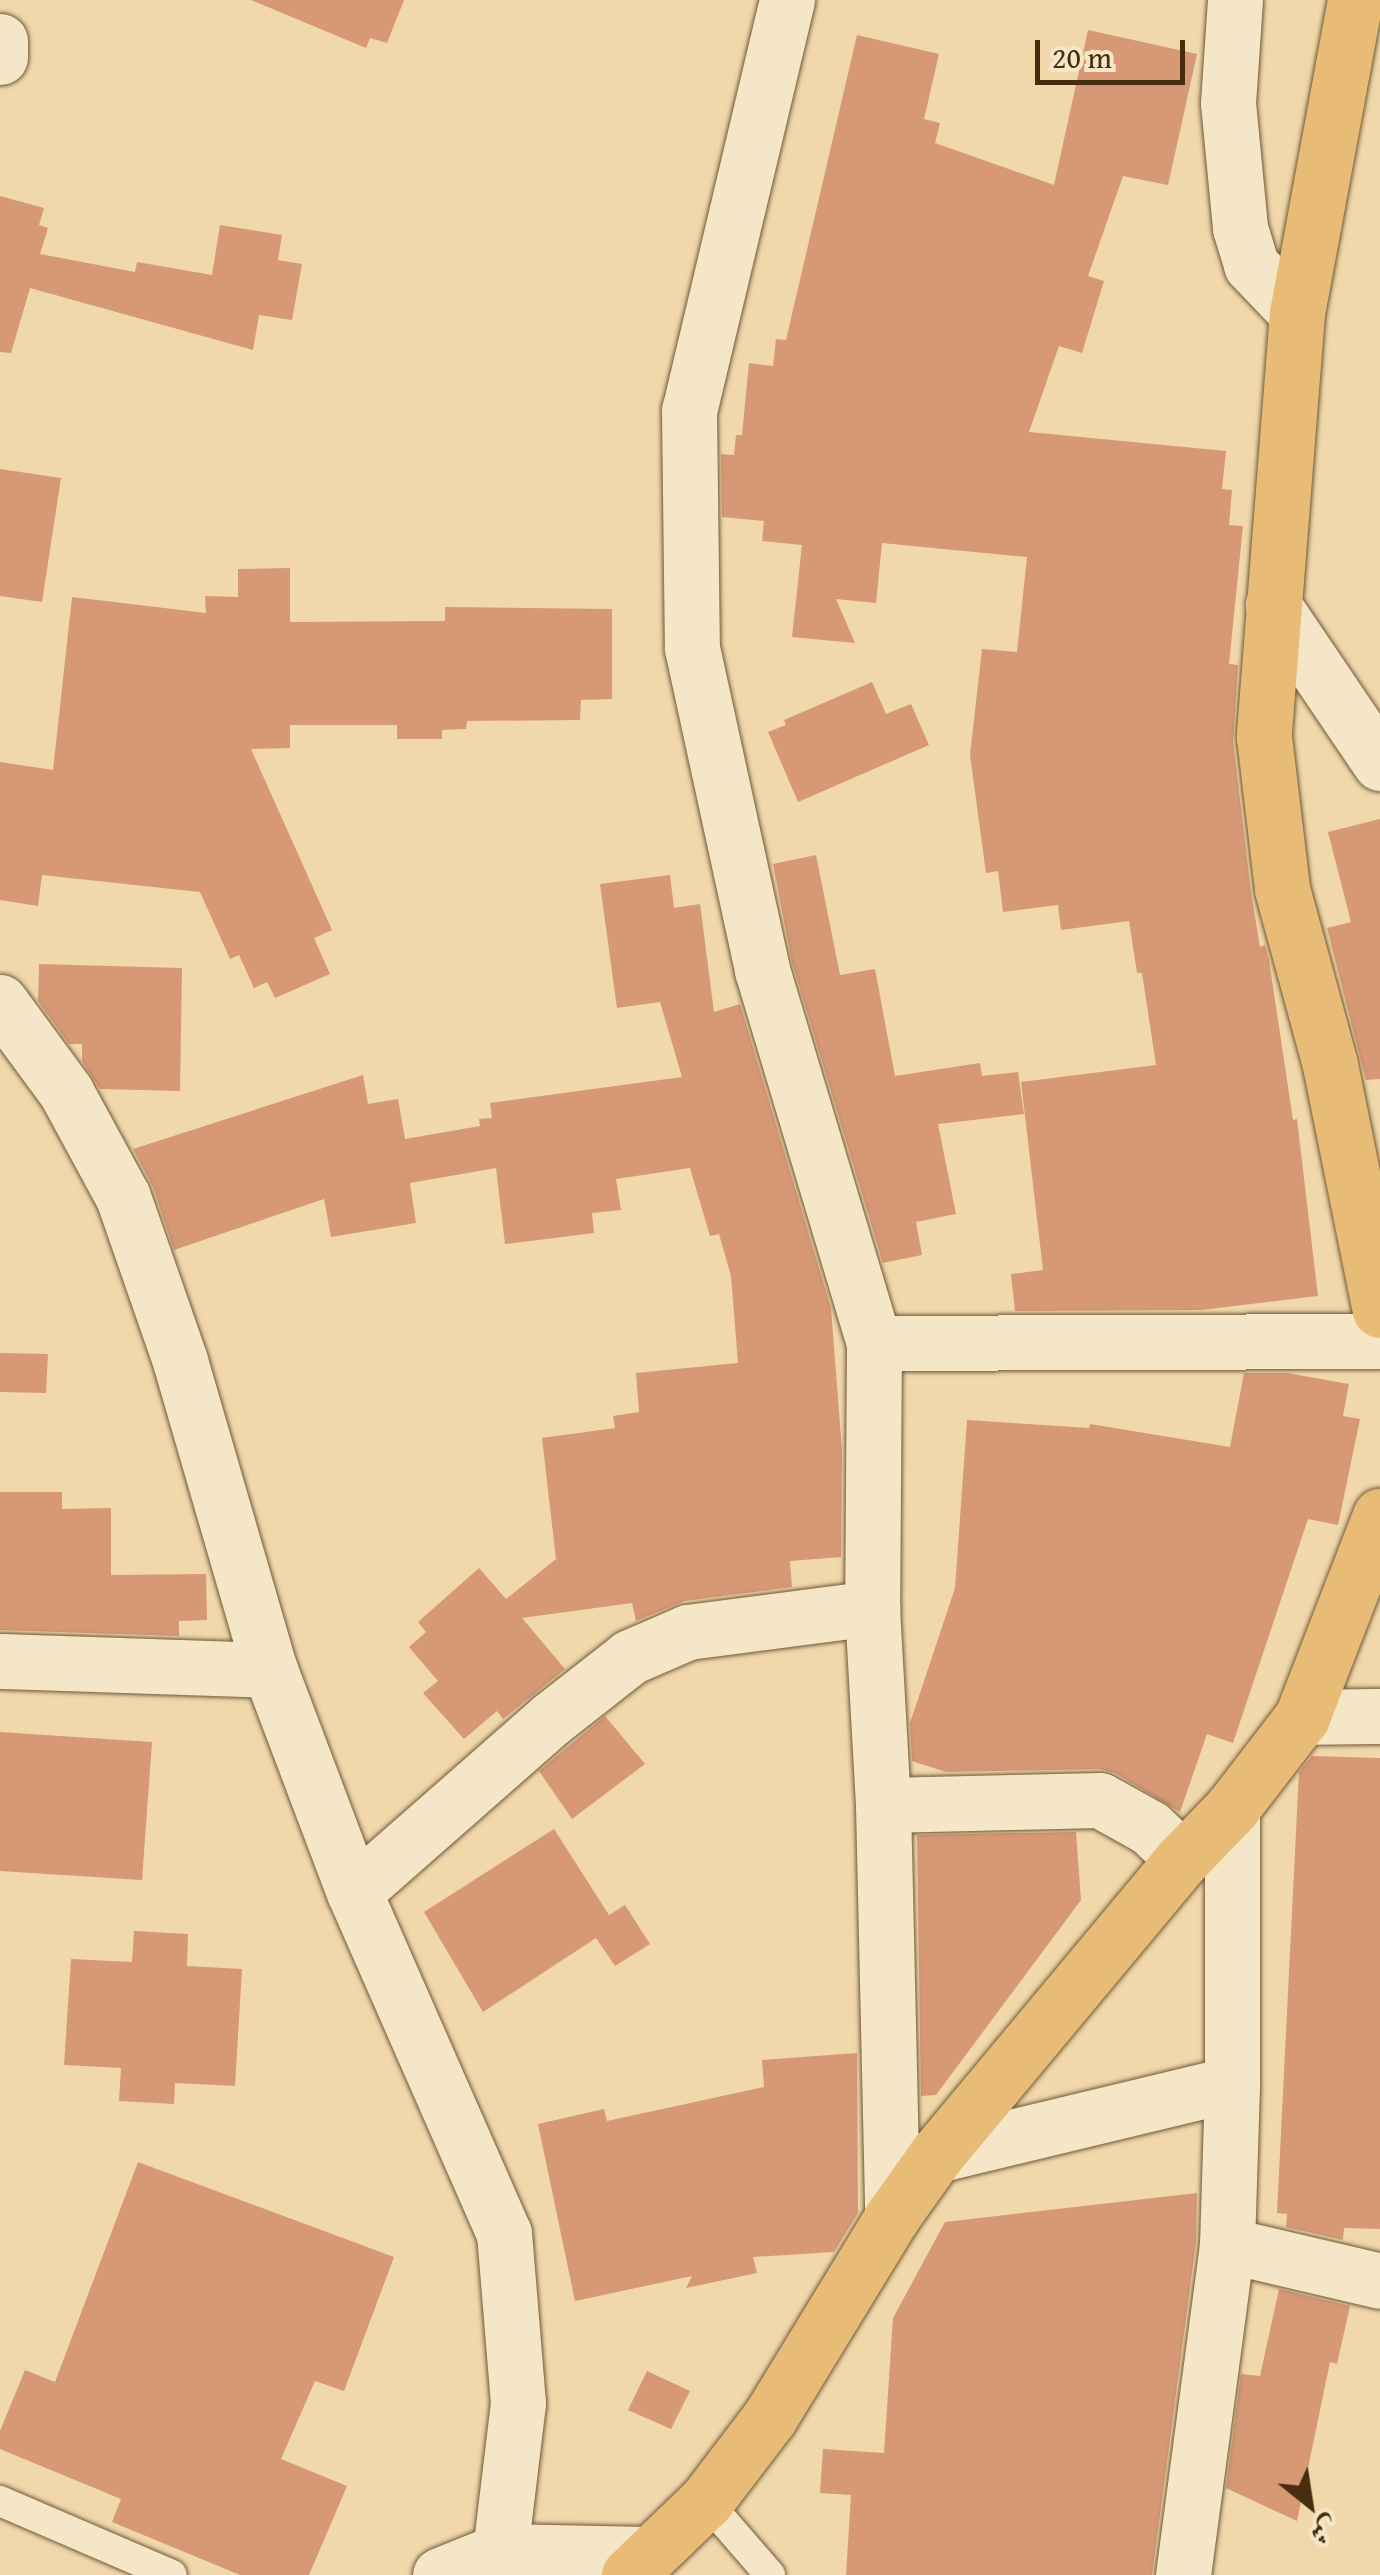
<!DOCTYPE html>
<html>
<head>
<meta charset="utf-8">
<style>
  body { margin:0 }
  #map { position:relative; width:1380px; height:2575px; overflow:hidden; background:#f0d8ab; font-family:"Gentium Book Plus",Amiri,serif }
  div>[style] { position:absolute }
  [style*='--x'] { left:calc(var(--x)*1px); top:calc(var(--y)*1px); width:calc(var(--w)*1px); rotate:calc(var(--a)*1deg) }
  .building>* { inset:0; background:#d69875 }
  .roads { filter:drop-shadow(0 0 2px #705836) drop-shadow(0 0 2px #705836) }
  .service>* { height:30px; margin:-15px; padding:0 15px; transform-origin:15px; border-radius:15px; background:#f5e6c8 }
  .minor>* { height:55px; margin:-27.5px; padding:0 27.5px; transform-origin:27.5px; border-radius:27.5px; background:#f5e6c8 }
  .tertiary>* { height:55px; margin:-27.5px; padding:0 27.5px; transform-origin:27.5px; border-radius:27.5px; background:#f5e6c8 }
  .secondary>* { height:55px; margin:-27.5px; padding:0 27.5px; transform-origin:27.5px; border-radius:27.5px; background:#f5e6c8 }
  .primary>* { height:55px; margin:-27.5px; padding:0 27.5px; transform-origin:27.5px; border-radius:27.5px; background:#e8bc76 }
  span { translate:-50% -50%; white-space:nowrap; text-align:center; line-height:1.15; -webkit-text-stroke:10px #f5e6c8; paint-order:stroke }
  .north { position:absolute; left:1260px; top:2455px; width:100px; height:100px; -webkit-text-stroke:8px #f5e6c8; paint-order:stroke; rotate:150deg; font-size:28px; font-weight:700; line-height:40px; text-align:center; color:#462d0f }
  .north::after { content:''; display:block; margin:auto; width:35px; height:45px; background:#462d0f; clip-path:polygon(50% 0,100% 100%,50% 72%,0 100%) }
  .scale { position:absolute; left:1035px; top:40px; width:150px; height:45px; box-sizing:border-box; border:5px solid #462d0f; border-top:0; padding-left:12px; font-size:30px; line-height:35px; white-space:nowrap; color:#462d0f; -webkit-text-stroke:8px #f5e6c8; paint-order:stroke }
</style>
</head>
<body>
<div id="map">
  <div class="building">
    <i style="clip-path:polygon(251px 0,404px 0,387px 43px,370px 38px,366px 48px)"></i>
    <i style="clip-path:polygon(1088px 30px,1197px 54px,1168px 185px,1123px 176px,1088px 276px,1104px 281px,1082px 353px,1059px 346px,1029px 432px,1226px 451px,1222px 489px,1232px 490px,1229px 525px,1243px 526px,1229px 664px,1238px 665px,1233px 741px,1251px 893px,1260px 947px,1265px 945px,1269px 960px,1293px 1120px,1297px 1119px,1318px 1296px,1201px 1310px,1015px 1311px,1011px 1274px,1043px 1270px,1021px 1082px,1156px 1065px,1142px 973px,1137px 973px,1129px 921px,1061px 930px,1058px 905px,1003px 912px,998px 871px,986px 873px,970px 755px,982px 649px,1017px 652px,1027px 557px,882px 543px,876px 603px,836px 599px,855px 643px,792px 637px,802px 545px,762px 541px,764px 521px,722px 517px,721px 454px,734px 455px,736px 435px,742px 435px,749px 363px,773px 366px,776px 339px,786px 340px,857px 35px,939px 54px,924px 119px,940px 123px,935px 143px,1054px 185px)"></i>
    <i style="clip-path:polygon(0 196px,44px 208px,39px 225px,48px 228px,40px 254px,135px 272px,137px 262px,212px 275px,220px 225px,282px 235px,278px 260px,302px 264px,292px 320px,259px 315px,253px 350px,30px 288px,11px 353px,0 352px)"></i>
    <i style="clip-path:polygon(0 469px,61px 478px,42px 602px,0 596px)"></i>
    <i style="clip-path:polygon(290px 568px,290px 622px,445px 621px,445px 607px,612px 609px,612px 699px,581px 700px,580px 720px,467px 721px,466px 729px,442px 730px,442px 739px,397px 739px,397px 725px,290px 725px,290px 748px,251px 749px,332px 930px,314px 938px,330px 974px,275px 998px,267px 982px,254px 988px,239px 955px,230px 959px,200px 892px,42px 875px,38px 906px,0 900px,0 762px,53px 770px,72px 597px,206px 613px,205px 596px,238px 597px,238px 569px)"></i>
    <i style="clip-path:polygon(872px 682px,886px 714px,911px 704px,929px 745px,798px 802px,768px 732px,786px 725px,784px 720px)"></i>
    <i style="clip-path:polygon(1380px 819px,1380px 1079px,1366px 1080px,1327px 928px,1351px 922px,1328px 832px)"></i>
    <i style="clip-path:polygon(816px 855px,840px 975px,875px 969px,895px 1076px,980px 1063px,982px 1076px,1018px 1072px,1024px 1114px,938px 1124px,956px 1214px,916px 1222px,922px 1255px,883px 1263px,792px 962px,773px 864px)"></i>
    <i style="clip-path:polygon(670px 875px,674px 908px,700px 904px,714px 1012px,740px 1004px,831px 1308px,842px 1450px,841px 1557px,790px 1561px,792px 1587px,684px 1601px,636px 1621px,632px 1603px,522px 1618px,565px 1669px,503px 1719px,497px 1711px,464px 1739px,423px 1693px,438px 1681px,409px 1647px,426px 1632px,418px 1622px,479px 1568px,506px 1599px,556px 1559px,542px 1438px,615px 1428px,613px 1416px,639px 1412px,636px 1373px,738px 1363px,731px 1276px,719px 1234px,710px 1236px,690px 1168px,616px 1179px,621px 1210px,592px 1213px,594px 1233px,505px 1244px,496px 1168px,410px 1183px,416px 1223px,331px 1237px,324px 1199px,174px 1250px,153px 1187px,133px 1149px,363px 1075px,368px 1104px,398px 1099px,405px 1139px,480px 1126px,479px 1119px,492px 1118px,490px 1103px,682px 1077px,660px 1002px,617px 1008px,600px 884px)"></i>
    <i style="clip-path:polygon(39px 964px,182px 968px,180px 1091px,100px 1089px,82px 1061px,82px 1044px,69px 1044px,38px 1001px)"></i>
    <i style="clip-path:polygon(0 1353px,48px 1354px,46px 1393px,0 1392px)"></i>
    <i style="clip-path:polygon(1244px 1373px,1287px 1373px,1349px 1384px,1343px 1416px,1360px 1419px,1338px 1525px,1308px 1519px,1233px 1743px,1207px 1734px,1180px 1812px,1115px 1773px,1100px 1769px,946px 1772px,912px 1761px,910px 1723px,955px 1588px,967px 1420px,1089px 1428px,1090px 1424px,1230px 1447px)"></i>
    <i style="clip-path:polygon(0 1492px,62px 1492px,62px 1509px,111px 1508px,111px 1575px,206px 1574px,207px 1620px,179px 1621px,179px 1636px,0 1630px)"></i>
    <i style="clip-path:polygon(605px 1716px,645px 1764px,572px 1819px,539px 1771px)"></i>
    <i style="clip-path:polygon(0 1732px,152px 1742px,142px 1880px,0 1871px)"></i>
    <i style="clip-path:polygon(1312px 1756px,1380px 1758px,1380px 2229px,1344px 2228px,1343px 2240px,1286px 2227px,1287px 2214px,1277px 2213px,1299px 1772px)"></i>
    <i style="clip-path:polygon(554px 1829px,609px 1915px,625px 1905px,650px 1944px,615px 1966px,596px 1938px,483px 2012px,424px 1912px)"></i>
    <i style="clip-path:polygon(1076px 1832px,1081px 1900px,936px 2095px,921px 2096px,917px 1835px)"></i>
    <i style="clip-path:polygon(134px 1931px,188px 1934px,187px 1966px,242px 1969px,235px 2086px,175px 2083px,174px 2104px,119px 2101px,121px 2068px,64px 2065px,71px 1959px,132px 1962px)"></i>
    <i style="clip-path:polygon(857px 2053px,858px 2213px,834px 2252px,753px 2257px,757px 2273px,686px 2288px,692px 2276px,575px 2301px,538px 2124px,604px 2109px,607px 2121px,764px 2087px,762px 2060px)"></i>
    <i style="clip-path:polygon(138px 2162px,394px 2257px,344px 2391px,315px 2381px,281px 2459px,347px 2486px,309px 2575px,240px 2575px,112px 2522px,121px 2499px,0 2449px,0 2431px,25px 2370px,55px 2382px)"></i>
    <i style="clip-path:polygon(1197px 2193px,1196px 2242px,1152px 2575px,846px 2575px,851px 2495px,820px 2493px,823px 2449px,884px 2453px,893px 2318px,945px 2222px)"></i>
    <i style="clip-path:polygon(1279px 2289px,1350px 2306px,1337px 2364px,1330px 2362px,1297px 2521px,1226px 2488px,1241px 2374px,1260px 2376px)"></i>
    <i style="clip-path:polygon(647px 2371px,690px 2391px,671px 2429px,628px 2410px)"></i>
  </div>
  <div class="roads">
    <div class="service">
      <i style="--x:0;--y:2501;--w:187;--a:23.3"></i>
      <i style="--x:706;--y:2501;--w:98;--a:49.1"></i>
    </div>
    <div class="minor">
      <i style="--x:787;--y:0;--w:422;--a:103.4"></i>
      <i style="--x:689;--y:410;--w:238;--a:89.3"></i>
      <i style="--x:692;--y:648;--w:330;--a:77.7"></i>
      <i style="--x:762;--y:970;--w:389;--a:73.3"></i>
      <i style="--x:874;--y:1343;--w:265;--a:90.4"></i>
      <i style="--x:872;--y:1608;--w:197;--a:86.8"></i>
      <i style="--x:883;--y:1805;--w:412;--a:88.7"></i>
      <i style="--x:0;--y:41;--w:16;--a:90"></i>
      <i style="--x:1273;--y:605;--w:191;--a:55.9"></i>
      <i style="--x:0;--y:1002;--w:112;--a:53.7"></i>
      <i style="--x:66;--y:1092;--w:119;--a:61.5"></i>
      <i style="--x:123;--y:1197;--w:174;--a:70.8"></i>
      <i style="--x:180;--y:1361;--w:322;--a:73.8"></i>
      <i style="--x:270;--y:1670;--w:237;--a:69.3"></i>
      <i style="--x:354;--y:1892;--w:373;--a:66.3"></i>
      <i style="--x:504;--y:2233;--w:171;--a:85.3"></i>
      <i style="--x:518;--y:2403;--w:149;--a:96.9"></i>
      <i style="--x:874;--y:1343;--w:506;--a:-0.23"></i>
      <i style="--x:0;--y:1661;--w:270;--a:1.9"></i>
      <i style="--x:1302;--y:1717;--w:78;--a:-0.7"></i>
      <i style="--x:883;--y:1805;--w:217;--a:-1.3"></i>
      <i style="--x:1100;--y:1800;--w:57;--a:29.2"></i>
      <i style="--x:1150;--y:1828;--w:45;--a:43.2"></i>
      <i style="--x:354;--y:1892;--w:262;--a:-41.3"></i>
      <i style="--x:551;--y:1719;--w:100;--a:-38.1"></i>
      <i style="--x:630;--y:1657;--w:63;--a:-23.3"></i>
      <i style="--x:688;--y:1632;--w:186;--a:-7.4"></i>
      <i style="--x:936;--y:2155;--w:304;--a:-13.5"></i>
      <i style="--x:1227;--y:2245;--w:157;--a:13.2"></i>
    </div>
    <div class="tertiary">
      <i style="--x:1235;--y:0;--w:103;--a:93.9"></i>
      <i style="--x:1228;--y:103;--w:126;--a:84.5"></i>
      <i style="--x:1240;--y:228;--w:39;--a:73"></i>
      <i style="--x:1251;--y:265;--w:66;--a:46.2"></i>
      <i style="--x:1183;--y:2575;--w:333;--a:-82.4"></i>
      <i style="--x:1227;--y:2245;--w:161;--a:-88.2"></i>
      <i style="--x:1232;--y:2084;--w:276;--a:-90"></i>
    </div>
    <div class="secondary">
      <i style="--x:440;--y:2575;--w:65;--a:-21.8"></i>
      <i style="--x:500;--y:2551;--w:148;--a:1.2"></i>
    </div>
    <div class="primary">
      <i style="--x:1355;--y:0;--w:318;--a:100.5"></i>
      <i style="--x:1297;--y:313;--w:425;--a:94.5"></i>
      <i style="--x:1264;--y:737;--w:153;--a:83.2"></i>
      <i style="--x:1282;--y:889;--w:182;--a:74.7"></i>
      <i style="--x:1330;--y:1065;--w:250;--a:78.5"></i>
      <i style="--x:629;--y:2575;--w:107;--a:-43.9"></i>
      <i style="--x:706;--y:2501;--w:106;--a:-52.7"></i>
      <i style="--x:770;--y:2417;--w:234;--a:-58.6"></i>
      <i style="--x:892;--y:2217;--w:76;--a:-54.6"></i>
      <i style="--x:936;--y:2155;--w:386;--a:-50.2"></i>
      <i style="--x:1183;--y:1859;--w:71;--a:-46.1"></i>
      <i style="--x:1232;--y:1808;--w:115;--a:-52.4"></i>
      <i style="--x:1302;--y:1717;--w:216;--a:-68.8"></i>
    </div>
  </div>
  <div class="north">ش</div>
  <div class="scale">20 m</div>
</div>
</body>
</html>
